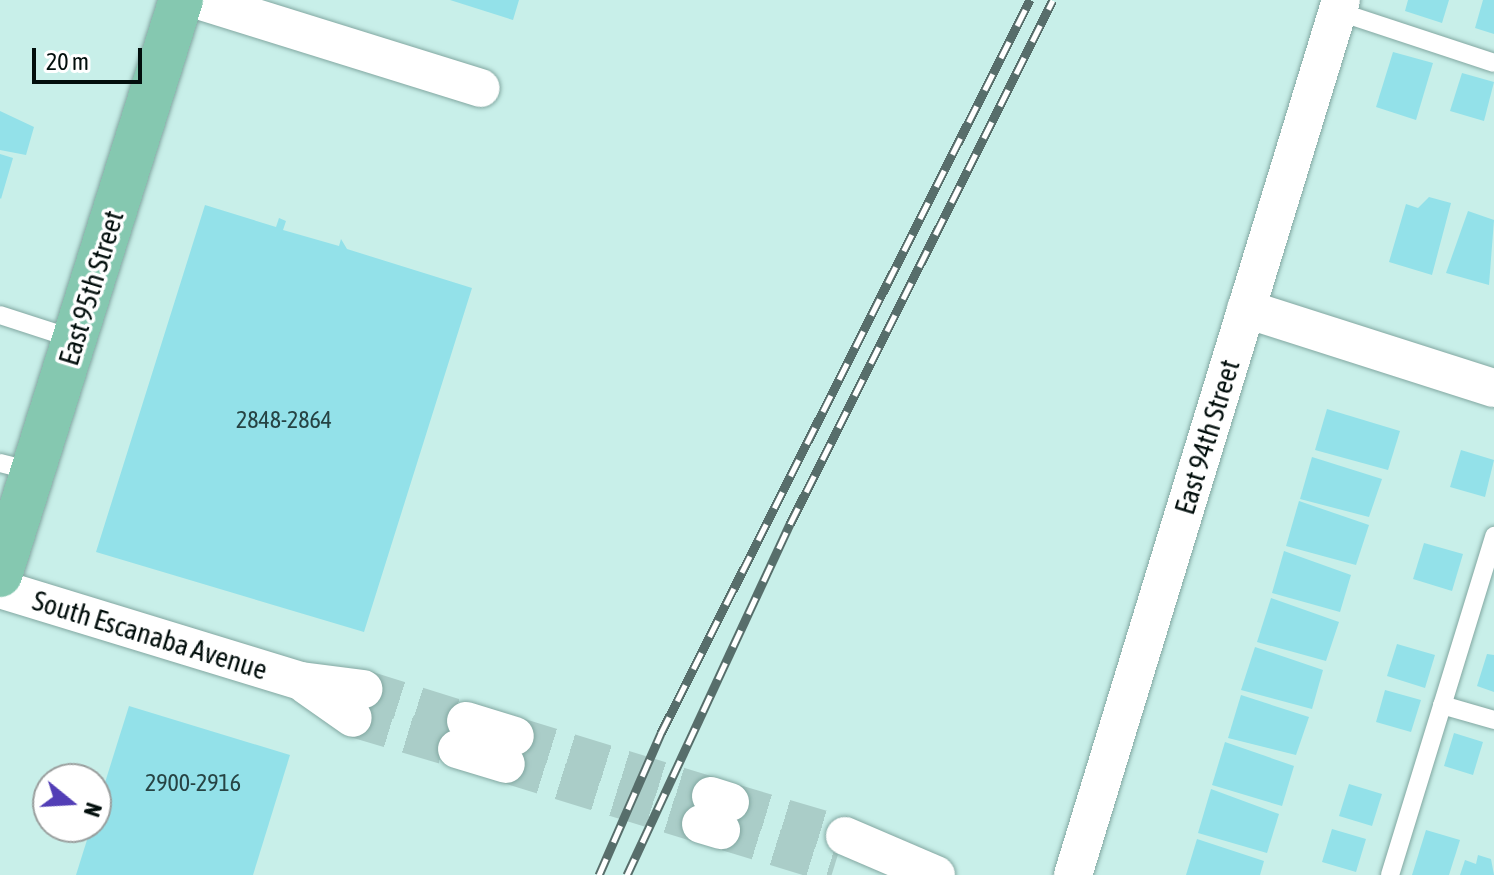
<!DOCTYPE html>
<html>
<head>
<meta charset="utf-8">
<style>
  body { margin:0 }
  #map { position:relative; width:1494px; height:875px; overflow:hidden; background:#c8efe9; font-family:"Asap Condensed",sans-serif }
  div>[style] { position:absolute }
  [style*='--x'] { left:calc(var(--x)*1px); top:calc(var(--y)*1px); width:calc(var(--w)*1px); rotate:calc(var(--a)*1deg) }
  .building>* { inset:0; background:#93e1e9 }
  .street-tunnel>* { height:38px; margin-top:-19px; transform-origin:0; background:repeating-linear-gradient(90deg,#aacdc8 0 38px,transparent 0 57px) }
  .roads { filter:drop-shadow(0 0 2px #82a7a1) drop-shadow(0 0 2px #82a7a1) }
  .lane>* { height:18px; margin:-9px; padding:0 9px; transform-origin:9px; border-radius:9px; background:#fff }
  .street>* { height:38px; margin:-19px; padding:0 19px; transform-origin:19px; border-radius:19px; background:#fff }
  .primary>* { height:44px; margin:-22px; padding:0 22px; transform-origin:22px; border-radius:22px; background:#85c8b0 }
  .rail>* { height:9px; margin-top:-4.5px; transform-origin:0; background:repeating-linear-gradient(90deg,#fff 0 18px,#576e6b 0 36px); box-sizing:border-box; border-block:2px solid #576e6b }
  span { translate:-50% -50%; white-space:nowrap; text-align:center; line-height:1.15; -webkit-text-stroke:7px #fff; paint-order:stroke }
  .number-label { font-size:24px; color:#264343 }
  .number-label span { -webkit-text-stroke-width:0 }
  .street-label { font-size:28px; color:#020e0c }
  .north { position:absolute; left:32px; top:763px; width:80px; height:80px; box-sizing:border-box; background:#fff; border:2px solid #9a9f9e; border-radius:50%; rotate:108deg; font-size:22px; font-weight:700; line-height:32px; text-align:center; color:#020e0c }
  .north::after { content:''; display:block; margin:auto; width:28px; height:36px; background:#523eb6; clip-path:polygon(50% 0,100% 100%,50% 72%,0 100%) }
  .scale { position:absolute; left:32px; top:48px; width:110px; height:36px; box-sizing:border-box; border:4px solid #020e0c; border-top:0; padding-left:10px; font-size:24px; line-height:28px; white-space:nowrap; color:#020e0c; -webkit-text-stroke:6px #fff; paint-order:stroke }
</style>
</head>
<body>
<div id="map">
  <div class="building">
    <i style="clip-path:polygon(450px 0,519px 0,513px 20px)"></i>
    <i style="clip-path:polygon(1408px 0,1449px 0,1442px 23px,1405px 11px)"></i>
    <i style="clip-path:polygon(1483px 0,1494px 0,1494px 34px,1475px 28px)"></i>
    <i style="clip-path:polygon(1393px 52px,1433px 63px,1416px 120px,1376px 107px)"></i>
    <i style="clip-path:polygon(1462px 73px,1494px 82px,1484px 121px,1450px 111px)"></i>
    <i style="clip-path:polygon(0 111px,34px 127px,26px 155px,0 150px)"></i>
    <i style="clip-path:polygon(0 154px,13px 158px,1px 199px,0 198px)"></i>
    <i style="clip-path:polygon(1429px 197px,1451px 203px,1432px 275px,1389px 262px,1406px 204px,1418px 208px)"></i>
    <i style="clip-path:polygon(205px 205px,276px 227px,279px 218px,286px 221px,283px 230px,339px 246px,341px 239px,347px 249px,472px 288px,364px 632px,96px 552px)"></i>
    <i style="clip-path:polygon(1468px 211px,1494px 220px,1489px 285px,1446px 273px)"></i>
    <i style="clip-path:polygon(1327px 409px,1400px 431px,1388px 470px,1315px 450px)"></i>
    <i style="clip-path:polygon(1461px 450px,1494px 460px,1485px 497px,1450px 487px)"></i>
    <i style="clip-path:polygon(1312px 457px,1382px 479px,1369px 517px,1300px 499px)"></i>
    <i style="clip-path:polygon(1299px 501px,1369px 525px,1356px 565px,1286px 546px)"></i>
    <i style="clip-path:polygon(1424px 543px,1463px 554px,1452px 591px,1413px 579px)"></i>
    <i style="clip-path:polygon(1284px 551px,1351px 575px,1340px 612px,1272px 593px)"></i>
    <i style="clip-path:polygon(1271px 598px,1339px 622px,1326px 661px,1257px 642px)"></i>
    <i style="clip-path:polygon(1397px 644px,1435px 655px,1425px 688px,1387px 676px)"></i>
    <i style="clip-path:polygon(1255px 647px,1323px 670px,1312px 709px,1241px 690px)"></i>
    <i style="clip-path:polygon(1487px 654px,1494px 655px,1494px 692px,1477px 686px)"></i>
    <i style="clip-path:polygon(1385px 690px,1421px 700px,1411px 732px,1376px 722px)"></i>
    <i style="clip-path:polygon(1241px 695px,1309px 717px,1296px 755px,1228px 738px)"></i>
    <i style="clip-path:polygon(129px 706px,290px 755px,253px 875px,76px 875px)"></i>
    <i style="clip-path:polygon(1454px 733px,1483px 742px,1473px 775px,1444px 766px)"></i>
    <i style="clip-path:polygon(1225px 742px,1294px 766px,1282px 806px,1212px 785px)"></i>
    <i style="clip-path:polygon(1349px 784px,1382px 794px,1372px 826px,1339px 816px)"></i>
    <i style="clip-path:polygon(1211px 789px,1279px 814px,1267px 853px,1198px 833px)"></i>
    <i style="clip-path:polygon(1332px 829px,1366px 839px,1356px 872px,1322px 862px)"></i>
    <i style="clip-path:polygon(1426px 830px,1460px 840px,1449px 875px,1412px 875px)"></i>
    <i style="clip-path:polygon(1197px 839px,1264px 861px,1260px 875px,1186px 875px)"></i>
    <i style="clip-path:polygon(1478px 855px,1491px 859px,1494px 875px,1460px 875px,1465px 860px,1476px 864px)"></i>
  </div>
  <div class="street-tunnel">
    <i style="--x:363;--y:689;--w:108;--a:17.3"></i>
    <i style="--x:353;--y:718;--w:109;--a:16.6"></i>
    <i style="--x:515;--y:736;--w:205;--a:17"></i>
    <i style="--x:506;--y:764;--w:204;--a:17.1"></i>
    <i style="--x:730;--y:802;--w:120;--a:16.5"></i>
    <i style="--x:721;--y:830;--w:119;--a:17.1"></i>
  </div>
  <div class="roads">
    <div class="lane">
      <i style="--x:1337;--y:11;--w:165;--a:18.3"></i>
      <i style="--x:0;--y:315;--w:78;--a:18"></i>
      <i style="--x:0;--y:463;--w:33;--a:14"></i>
      <i style="--x:1442;--y:705;--w:54;--a:16.1"></i>
      <i style="--x:1390;--y:875;--w:355;--a:-72.9"></i>
    </div>
    <div class="street">
      <i style="--x:198;--y:0;--w:296;--a:17.3"></i>
      <i style="--x:1246;--y:309;--w:260;--a:17.7"></i>
      <i style="--x:0;--y:589;--w:315;--a:17"></i>
      <i style="--x:301;--y:681;--w:63;--a:7.4"></i>
      <i style="--x:306;--y:685;--w:57;--a:35.1"></i>
      <i style="--x:466;--y:721;--w:51;--a:17"></i>
      <i style="--x:457;--y:749;--w:51;--a:17"></i>
      <i style="--x:711;--y:796;--w:20;--a:18"></i>
      <i style="--x:701;--y:824;--w:21;--a:17"></i>
      <i style="--x:845;--y:836;--w:99;--a:23.2"></i>
      <i style="--x:1073;--y:875;--w:915;--a:-72.97"></i>
    </div>
    <div class="primary">
      <i style="--x:0;--y:575;--w:603;--a:-72.53"></i>
    </div>
  </div>
  <div class="rail">
    <i style="--x:599;--y:875;--w:155;--a:-66.4"></i>
    <i style="--x:661;--y:733;--w:821;--a:-63.28"></i>
    <i style="--x:627;--y:875;--w:387;--a:-65.1"></i>
    <i style="--x:790;--y:524;--w:586;--a:-63.35"></i>
  </div>
  <div class="number-label">
    <span style="left:284px;top:420px">2848-2864</span>
    <span style="left:193px;top:783px">2900-2916</span>
  </div>
  <div class="street-label">
    <span style="left:91px;top:288px;rotate:-73deg">East 95th Street</span>
    <span style="left:1207px;top:437px;rotate:-73deg">East 94th Street</span>
    <span style="left:150px;top:635px;rotate:17deg">South Escanaba Avenue</span>
  </div>
  <div class="north">N</div>
  <div class="scale">20 m</div>
</div>
</body>
</html>
